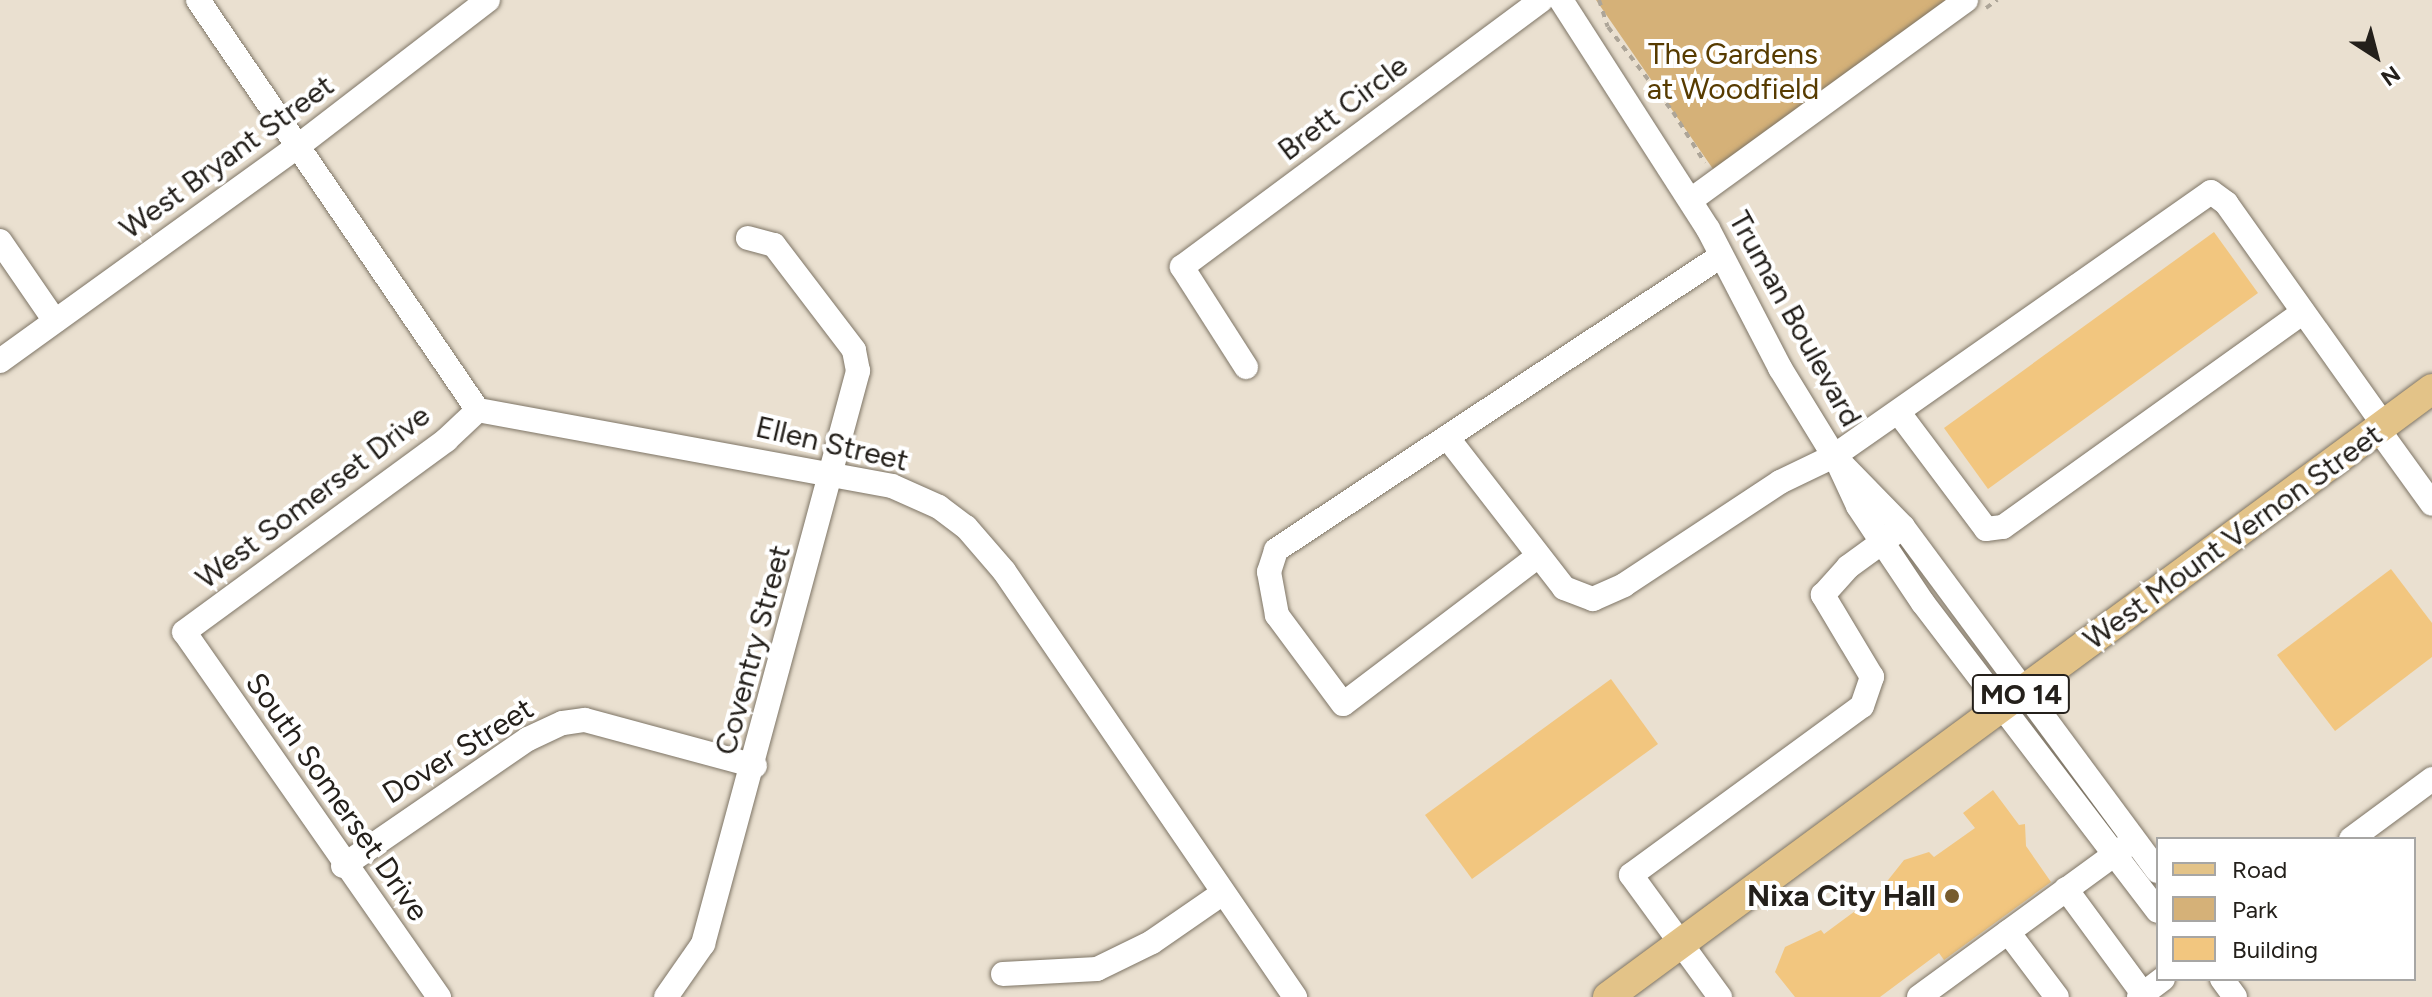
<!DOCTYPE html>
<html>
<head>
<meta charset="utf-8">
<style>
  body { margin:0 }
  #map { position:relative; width:2432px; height:997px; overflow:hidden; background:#eae0d0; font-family:Figtree,sans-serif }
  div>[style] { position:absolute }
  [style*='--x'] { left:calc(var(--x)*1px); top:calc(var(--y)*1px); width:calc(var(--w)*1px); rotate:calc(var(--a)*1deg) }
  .green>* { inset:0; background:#d5b178 }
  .building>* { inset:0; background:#f2c67f }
  .path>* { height:4px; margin-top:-2px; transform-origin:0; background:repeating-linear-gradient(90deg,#ada598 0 6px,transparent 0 12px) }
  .roads { filter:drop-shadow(0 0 2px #7e7566) drop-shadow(0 0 2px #7e7566) }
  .minor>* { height:24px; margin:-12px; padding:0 12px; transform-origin:12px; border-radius:12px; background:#fff }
  .major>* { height:30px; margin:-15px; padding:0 15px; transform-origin:15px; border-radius:15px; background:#e3c388 }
  .dots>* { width:22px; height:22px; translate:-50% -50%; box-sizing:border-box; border:4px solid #fff; border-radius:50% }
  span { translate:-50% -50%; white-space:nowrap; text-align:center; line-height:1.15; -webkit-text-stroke:8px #fff; paint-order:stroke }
  .shield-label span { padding:2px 6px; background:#fff; border:2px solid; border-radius:6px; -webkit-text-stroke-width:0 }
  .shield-label { font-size:28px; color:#24201b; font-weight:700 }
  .park-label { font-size:30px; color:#573b00 }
  .street-label { font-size:30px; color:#24201b }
  .poi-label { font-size:30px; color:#24201b; font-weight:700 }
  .right { translate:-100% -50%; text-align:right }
  .legend { position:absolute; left:2156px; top:837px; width:260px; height:144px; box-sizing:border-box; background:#fff; border:2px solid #a7a6a4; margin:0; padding:10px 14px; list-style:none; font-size:24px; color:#24201b }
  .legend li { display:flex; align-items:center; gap:16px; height:40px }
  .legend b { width:40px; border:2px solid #a7a6a4 }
  .north { position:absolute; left:2336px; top:16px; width:80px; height:80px; -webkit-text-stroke:6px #fff; paint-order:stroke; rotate:144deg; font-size:22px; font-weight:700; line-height:32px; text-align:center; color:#24201b }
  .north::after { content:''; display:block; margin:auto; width:28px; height:36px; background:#24201b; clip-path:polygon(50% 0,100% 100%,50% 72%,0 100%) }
</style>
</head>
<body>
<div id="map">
  <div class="green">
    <i style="clip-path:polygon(1596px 0,1950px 0,1699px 184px,1713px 169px)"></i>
  </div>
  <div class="building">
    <i style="clip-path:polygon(2214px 232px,2258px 293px,1988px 489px,1944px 428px)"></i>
    <i style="clip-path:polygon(2391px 569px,2432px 623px,2432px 657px,2335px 731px,2277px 655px)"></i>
    <i style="clip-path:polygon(1611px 679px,1658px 744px,1472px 879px,1425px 815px)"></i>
    <i style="clip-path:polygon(1993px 790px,2019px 825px,2025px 824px,2026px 846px,2051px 882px,1944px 960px,1939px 953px,1880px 997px,1795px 997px,1775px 972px,1785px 947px,1821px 930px,1824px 934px,1870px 900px,1868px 893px,1881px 889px,1904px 860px,1929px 852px,1934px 857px,1975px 828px,1963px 813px)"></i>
  </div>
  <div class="path">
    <i style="--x:1599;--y:0;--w:28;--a:72"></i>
    <i style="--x:1608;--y:27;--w:107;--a:52.6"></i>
    <i style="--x:1673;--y:112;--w:60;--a:57.9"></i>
    <i style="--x:1986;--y:8;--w:14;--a:-36"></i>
  </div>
  <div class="roads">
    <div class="minor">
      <i style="--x:198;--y:0;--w:496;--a:55.7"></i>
      <i style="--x:478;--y:410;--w:421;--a:10.4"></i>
      <i style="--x:892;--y:486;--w:51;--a:24.1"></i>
      <i style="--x:939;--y:507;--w:34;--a:37"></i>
      <i style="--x:966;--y:527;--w:58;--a:49.2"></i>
      <i style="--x:1004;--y:571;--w:516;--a:55.66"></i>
      <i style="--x:1561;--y:0;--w:272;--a:57.3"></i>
      <i style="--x:1708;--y:229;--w:157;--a:62.6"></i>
      <i style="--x:1780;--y:368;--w:103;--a:58.5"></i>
      <i style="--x:1834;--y:456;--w:99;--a:45.8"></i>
      <i style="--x:1903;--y:527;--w:428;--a:53.5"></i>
      <i style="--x:1691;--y:200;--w:340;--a:-36"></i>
      <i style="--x:0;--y:241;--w:97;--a:55.5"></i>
      <i style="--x:0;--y:361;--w:366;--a:-35.8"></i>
      <i style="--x:297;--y:147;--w:241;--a:-37.6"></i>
      <i style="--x:1246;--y:367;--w:119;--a:-122.6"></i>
      <i style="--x:1182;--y:267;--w:447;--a:-36.6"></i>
      <i style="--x:1899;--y:413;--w:145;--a:53.1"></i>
      <i style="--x:1986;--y:529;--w:17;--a:-7"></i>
      <i style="--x:2003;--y:527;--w:369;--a:-35.6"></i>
      <i style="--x:2378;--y:429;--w:92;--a:54.2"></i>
      <i style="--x:1447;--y:437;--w:191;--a:52.2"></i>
      <i style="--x:1564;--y:588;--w:31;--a:21"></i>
      <i style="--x:1593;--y:599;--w:34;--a:-24"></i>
      <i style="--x:1624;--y:585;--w:187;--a:-33.4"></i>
      <i style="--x:1780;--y:482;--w:60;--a:-25.7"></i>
      <i style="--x:1834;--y:456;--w:460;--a:-35"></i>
      <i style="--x:2211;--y:192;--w:19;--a:36"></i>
      <i style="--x:2226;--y:203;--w:272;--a:54.6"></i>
      <i style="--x:1839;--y:465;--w:45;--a:65.1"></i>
      <i style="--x:1858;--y:506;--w:117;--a:56.2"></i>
      <i style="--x:1923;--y:603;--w:387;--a:52.7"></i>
      <i style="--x:1537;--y:557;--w:243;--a:142.8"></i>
      <i style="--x:1343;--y:704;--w:111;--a:-126.6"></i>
      <i style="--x:1277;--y:615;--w:44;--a:-100.5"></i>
      <i style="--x:1269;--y:572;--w:23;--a:-72"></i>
      <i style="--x:1276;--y:550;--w:533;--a:-33.45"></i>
      <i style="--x:2351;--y:839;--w:101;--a:-36.5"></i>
      <i style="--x:343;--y:866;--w:224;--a:-34.5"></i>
      <i style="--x:528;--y:739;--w:38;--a:-25"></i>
      <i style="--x:563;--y:723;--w:22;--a:-8"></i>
      <i style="--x:585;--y:720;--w:176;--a:15.1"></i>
      <i style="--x:2066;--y:889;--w:130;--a:53.7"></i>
      <i style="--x:2008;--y:932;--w:81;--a:53"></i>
      <i style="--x:1003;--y:974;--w:94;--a:-3"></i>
      <i style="--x:1097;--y:969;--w:61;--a:-26.1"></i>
      <i style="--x:1152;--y:942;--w:86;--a:-34.6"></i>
      <i style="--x:2222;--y:979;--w:22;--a:54"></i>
      <i style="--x:439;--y:997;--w:445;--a:-124.9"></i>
      <i style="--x:184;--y:632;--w:325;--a:-36.2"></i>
      <i style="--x:446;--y:440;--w:44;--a:-43.2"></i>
      <i style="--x:666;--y:997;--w:65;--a:-55.1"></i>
      <i style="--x:703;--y:944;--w:594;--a:-74.86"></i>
      <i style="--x:858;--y:371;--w:21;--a:-101"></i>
      <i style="--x:854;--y:350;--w:132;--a:-127.3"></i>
      <i style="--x:774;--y:245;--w:27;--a:-165"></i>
      <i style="--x:1720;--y:997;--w:151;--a:-126.1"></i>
      <i style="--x:1631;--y:875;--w:286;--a:-36.2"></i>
      <i style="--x:1862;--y:706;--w:31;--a:-71"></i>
      <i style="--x:1872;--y:677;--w:96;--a:-120.9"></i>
      <i style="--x:1823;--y:595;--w:38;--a:-48"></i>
      <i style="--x:1848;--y:567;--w:68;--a:-36"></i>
      <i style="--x:1919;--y:997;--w:256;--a:-36.1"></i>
      <i style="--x:2139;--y:997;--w:30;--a:-37"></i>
    </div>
    <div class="major">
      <i style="--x:1608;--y:997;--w:1024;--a:-36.42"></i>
    </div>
  </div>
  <div class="dots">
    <i style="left:1952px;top:896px;background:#775c2e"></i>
  </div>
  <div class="shield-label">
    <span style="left:2021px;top:694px">MO 14</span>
  </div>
  <div class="park-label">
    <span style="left:1733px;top:71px">The Gardens<br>at Woodfield</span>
  </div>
  <div class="street-label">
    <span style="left:1343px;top:108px;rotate:-37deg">Brett Circle</span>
    <span style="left:227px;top:157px;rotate:-36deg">West Bryant Street</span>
    <span style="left:1795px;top:319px;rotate:61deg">Truman Boulevard</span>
    <span style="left:832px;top:444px;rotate:13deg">Ellen Street</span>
    <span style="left:313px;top:497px;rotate:-37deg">West Somerset Drive</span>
    <span style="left:2233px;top:537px;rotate:-36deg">West Mount Vernon Street</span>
    <span style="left:753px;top:650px;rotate:-75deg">Coventry Street</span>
    <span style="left:458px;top:751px;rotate:-32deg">Dover Street</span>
    <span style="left:337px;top:797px;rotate:55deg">South Somerset Drive</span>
  </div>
  <div class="poi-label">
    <span class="right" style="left:1936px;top:896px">Nixa City Hall</span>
  </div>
  <ul class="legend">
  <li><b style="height:10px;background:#e3c388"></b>Road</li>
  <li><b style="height:22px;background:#d5b178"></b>Park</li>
  <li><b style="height:22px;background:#f2c67f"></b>Building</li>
  </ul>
  <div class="north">N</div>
</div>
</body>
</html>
